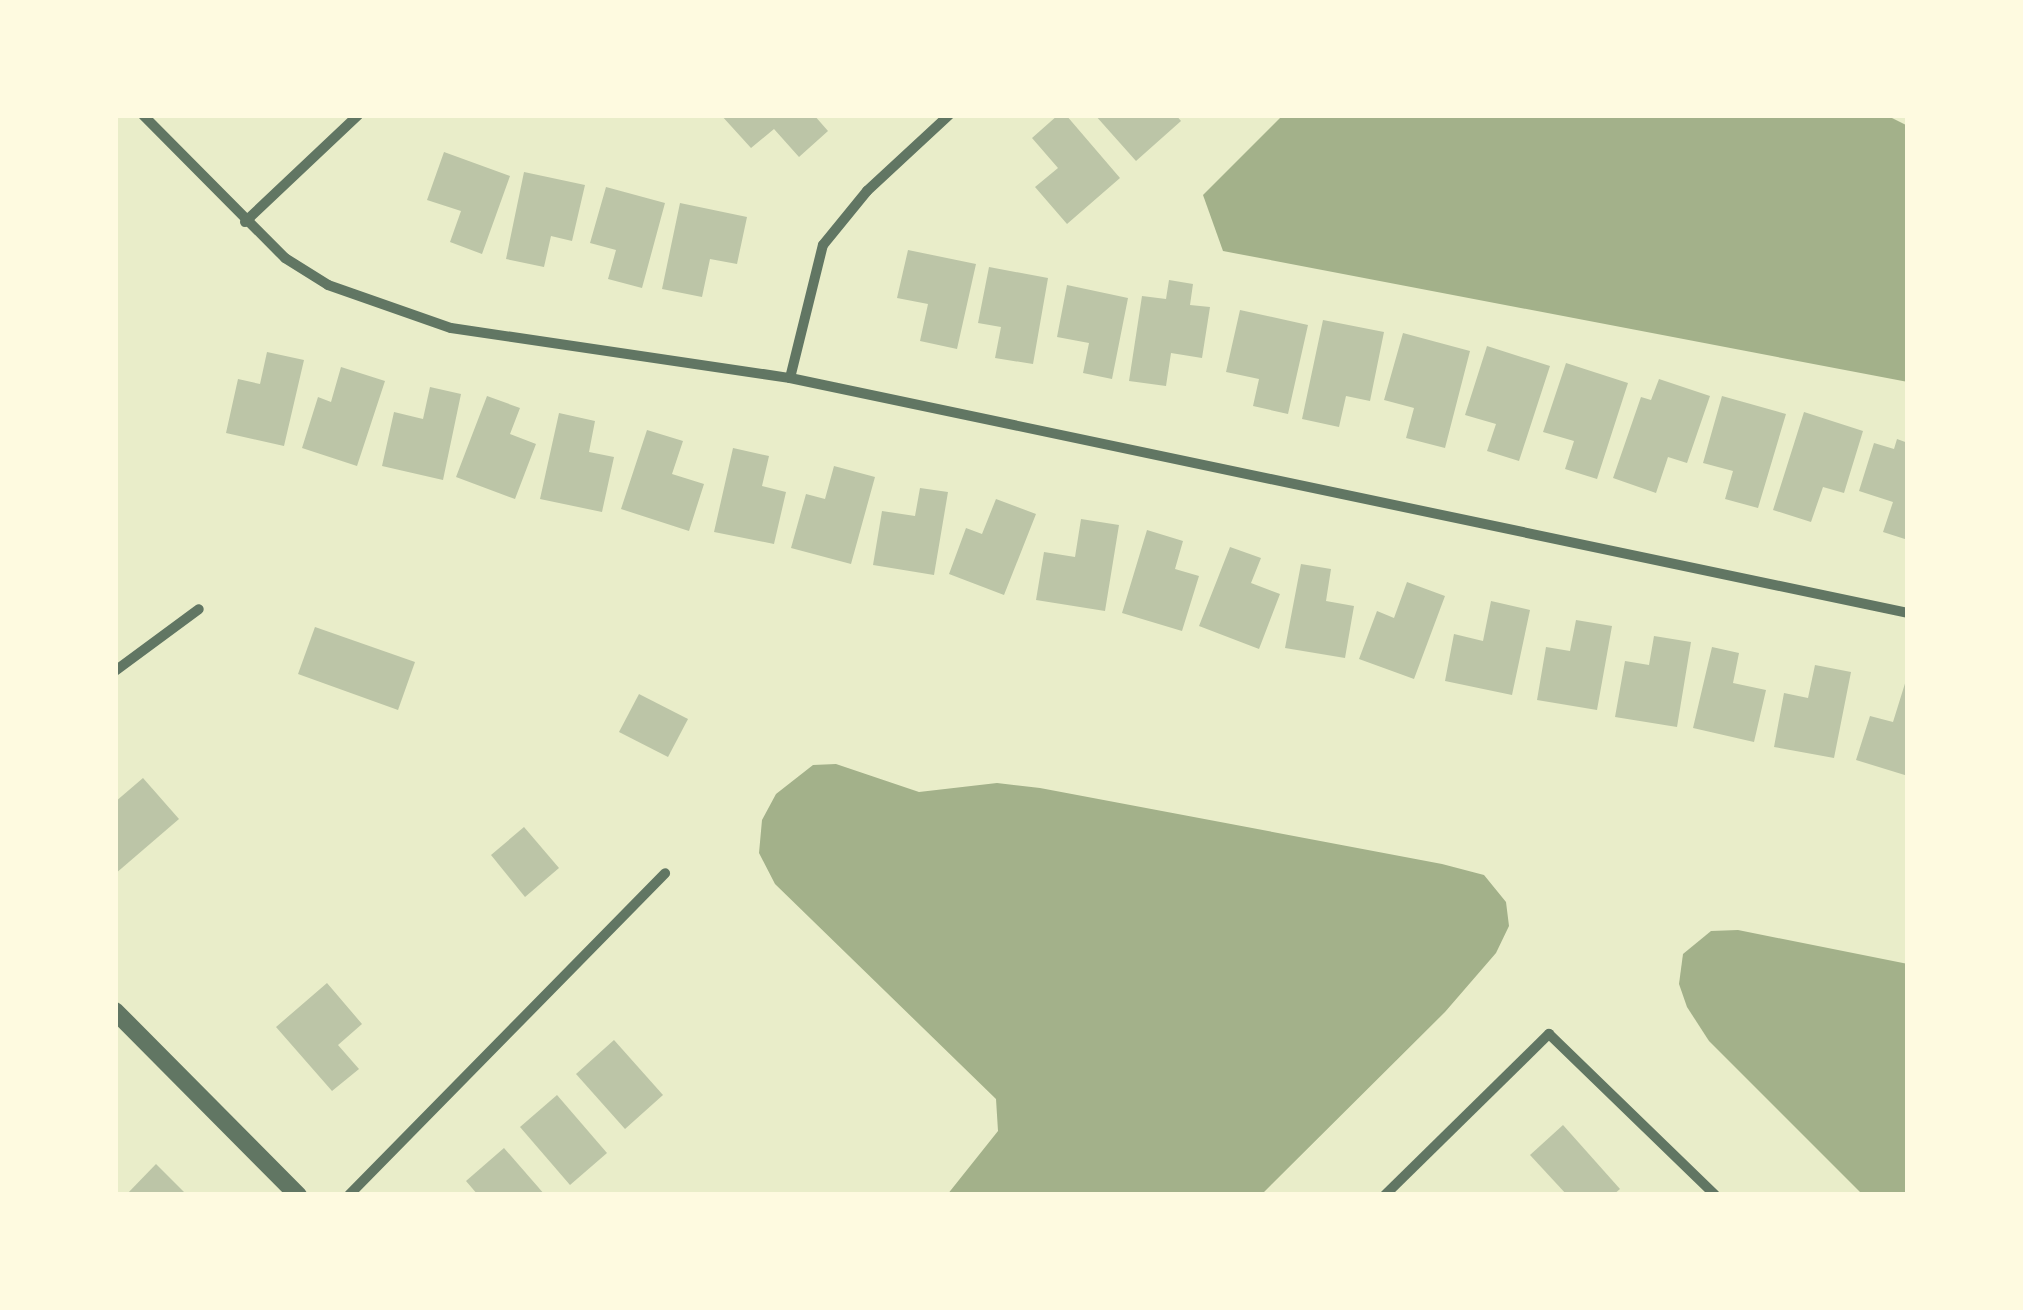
<!DOCTYPE html>
<html>
<head>
<meta charset="utf-8">
<style>
  body { margin:0 }
  #map { position:relative; width:2023px; height:1310px; overflow:hidden; background:#e9edc9; font-family:"Space Grotesk",sans-serif }
  div>[style] { position:absolute }
  [style*='--x'] { left:calc(var(--x)*1px); top:calc(var(--y)*1px); width:calc(var(--w)*1px); rotate:calc(var(--a)*1deg) }
  .water>* { inset:0; background:#a3b18a }
  .building>* { inset:0; background:#bcc5a7 }
  .minor>* { height:10px; margin:-5px; padding:0 5px; transform-origin:5px; border-radius:5px; background:#617663 }
  .tertiary>* { height:18px; margin:-9px; padding:0 9px; transform-origin:9px; border-radius:9px; background:#617663 }
  span { translate:-50% -50%; white-space:nowrap; text-align:center; line-height:1.15; -webkit-text-stroke:8px #fefae0; paint-order:stroke }
  .frame { position:absolute; inset:0; border:118px solid #fefae0; pointer-events:none }
</style>
</head>
<body>
<div id="map">
  <div class="water">
    <i style="clip-path:polygon(1283px 115px,1886px 115px,1908px 126px,1908px 382px,1223px 251px,1203px 195px)"></i>
    <i style="clip-path:polygon(836px 764px,919px 792px,997px 783px,1040px 788px,1442px 864px,1484px 875px,1506px 902px,1509px 926px,1496px 953px,1445px 1012px,1261px 1195px,947px 1195px,998px 1131px,996px 1099px,775px 884px,759px 853px,762px 820px,776px 794px,813px 765px)"></i>
    <i style="clip-path:polygon(1738px 930px,1908px 964px,1908px 1195px,1863px 1195px,1709px 1041px,1687px 1007px,1679px 984px,1683px 954px,1711px 931px)"></i>
  </div>
  <div class="building">
    <i style="clip-path:polygon(721px 115px,814px 115px,828px 131px,799px 157px,774px 129px,751px 148px)"></i>
    <i style="clip-path:polygon(1058px 115px,1066px 115px,1120px 178px,1067px 224px,1035px 187px,1058px 168px,1032px 138px)"></i>
    <i style="clip-path:polygon(1095px 115px,1176px 115px,1181px 121px,1136px 161px)"></i>
    <i style="clip-path:polygon(444px 152px,510px 176px,482px 254px,450px 242px,461px 211px,427px 200px)"></i>
    <i style="clip-path:polygon(524px 172px,585px 185px,572px 241px,551px 236px,544px 267px,506px 259px)"></i>
    <i style="clip-path:polygon(606px 187px,665px 203px,642px 288px,608px 279px,616px 250px,590px 243px)"></i>
    <i style="clip-path:polygon(680px 203px,747px 217px,737px 264px,710px 259px,702px 297px,662px 289px)"></i>
    <i style="clip-path:polygon(908px 250px,976px 264px,957px 349px,920px 341px,928px 304px,897px 298px)"></i>
    <i style="clip-path:polygon(989px 267px,1048px 278px,1033px 364px,995px 358px,1001px 327px,978px 323px)"></i>
    <i style="clip-path:polygon(1169px 280px,1193px 284px,1190px 305px,1210px 307px,1202px 358px,1171px 353px,1166px 386px,1129px 381px,1142px 296px,1166px 299px)"></i>
    <i style="clip-path:polygon(1067px 285px,1128px 298px,1112px 379px,1083px 373px,1089px 343px,1057px 337px)"></i>
    <i style="clip-path:polygon(1240px 310px,1308px 325px,1288px 414px,1253px 406px,1259px 379px,1226px 372px)"></i>
    <i style="clip-path:polygon(1323px 320px,1384px 332px,1370px 401px,1346px 396px,1339px 427px,1302px 419px)"></i>
    <i style="clip-path:polygon(1403px 333px,1470px 351px,1445px 448px,1406px 438px,1414px 408px,1384px 400px)"></i>
    <i style="clip-path:polygon(1487px 346px,1550px 366px,1519px 461px,1487px 451px,1496px 424px,1465px 415px)"></i>
    <i style="clip-path:polygon(267px 352px,304px 360px,284px 446px,226px 433px,238px 379px,260px 384px)"></i>
    <i style="clip-path:polygon(1566px 363px,1628px 383px,1597px 479px,1565px 469px,1574px 441px,1543px 432px)"></i>
    <i style="clip-path:polygon(341px 367px,385px 381px,357px 466px,302px 448px,318px 397px,331px 402px)"></i>
    <i style="clip-path:polygon(1659px 379px,1710px 396px,1687px 463px,1668px 457px,1656px 493px,1613px 478px,1641px 397px,1651px 400px)"></i>
    <i style="clip-path:polygon(430px 387px,461px 394px,443px 480px,382px 466px,394px 412px,423px 419px)"></i>
    <i style="clip-path:polygon(487px 396px,520px 408px,510px 434px,536px 444px,515px 499px,456px 477px)"></i>
    <i style="clip-path:polygon(1722px 396px,1786px 414px,1758px 508px,1725px 499px,1733px 471px,1703px 463px)"></i>
    <i style="clip-path:polygon(1804px 412px,1863px 431px,1844px 493px,1823px 487px,1811px 522px,1773px 510px)"></i>
    <i style="clip-path:polygon(559px 413px,595px 421px,589px 452px,614px 457px,602px 512px,540px 499px)"></i>
    <i style="clip-path:polygon(647px 430px,683px 441px,672px 474px,704px 484px,689px 531px,621px 509px)"></i>
    <i style="clip-path:polygon(1897px 439px,1908px 443px,1908px 540px,1883px 532px,1893px 502px,1859px 491px,1874px 443px,1894px 449px)"></i>
    <i style="clip-path:polygon(733px 448px,769px 456px,762px 486px,786px 492px,774px 544px,714px 532px)"></i>
    <i style="clip-path:polygon(834px 466px,875px 477px,851px 564px,791px 548px,806px 494px,825px 499px)"></i>
    <i style="clip-path:polygon(920px 488px,948px 492px,934px 575px,873px 565px,882px 511px,915px 516px)"></i>
    <i style="clip-path:polygon(996px 499px,1036px 514px,1004px 595px,949px 574px,966px 528px,982px 534px)"></i>
    <i style="clip-path:polygon(1081px 519px,1119px 525px,1105px 611px,1036px 600px,1044px 552px,1075px 557px)"></i>
    <i style="clip-path:polygon(1147px 530px,1183px 541px,1175px 569px,1199px 576px,1182px 631px,1122px 613px)"></i>
    <i style="clip-path:polygon(1230px 547px,1261px 558px,1251px 583px,1280px 594px,1259px 649px,1199px 626px)"></i>
    <i style="clip-path:polygon(1301px 564px,1331px 569px,1326px 601px,1354px 606px,1345px 658px,1285px 648px)"></i>
    <i style="clip-path:polygon(1407px 582px,1445px 596px,1414px 679px,1359px 659px,1377px 611px,1394px 618px)"></i>
    <i style="clip-path:polygon(1491px 601px,1530px 610px,1512px 695px,1445px 681px,1454px 634px,1483px 641px)"></i>
    <i style="clip-path:polygon(1576px 620px,1612px 626px,1597px 710px,1537px 700px,1546px 647px,1570px 651px)"></i>
    <i style="clip-path:polygon(315px 627px,415px 662px,398px 710px,298px 674px)"></i>
    <i style="clip-path:polygon(1654px 636px,1691px 642px,1677px 727px,1615px 717px,1625px 661px,1649px 665px)"></i>
    <i style="clip-path:polygon(1712px 647px,1739px 653px,1733px 683px,1766px 690px,1754px 742px,1693px 728px)"></i>
    <i style="clip-path:polygon(1815px 665px,1851px 672px,1834px 758px,1774px 747px,1784px 693px,1808px 698px)"></i>
    <i style="clip-path:polygon(1907px 677px,1908px 677px,1908px 776px,1856px 760px,1870px 716px,1893px 722px)"></i>
    <i style="clip-path:polygon(639px 694px,688px 719px,668px 757px,619px 732px)"></i>
    <i style="clip-path:polygon(143px 778px,179px 819px,115px 874px,115px 802px)"></i>
    <i style="clip-path:polygon(524px 827px,559px 868px,525px 897px,491px 855px)"></i>
    <i style="clip-path:polygon(327px 983px,362px 1024px,338px 1045px,359px 1069px,332px 1091px,276px 1027px)"></i>
    <i style="clip-path:polygon(614px 1040px,663px 1095px,625px 1129px,576px 1074px)"></i>
    <i style="clip-path:polygon(557px 1095px,607px 1153px,570px 1185px,520px 1127px)"></i>
    <i style="clip-path:polygon(1563px 1125px,1620px 1189px,1613px 1195px,1567px 1195px,1530px 1155px)"></i>
    <i style="clip-path:polygon(504px 1148px,545px 1195px,478px 1195px,466px 1181px)"></i>
    <i style="clip-path:polygon(156px 1164px,187px 1195px,126px 1195px)"></i>
  </div>
  <div class="minor">
    <i style="--x:143;--y:115;--w:202;--a:45.2"></i>
    <i style="--x:285;--y:258;--w:51;--a:32.1"></i>
    <i style="--x:328;--y:285;--w:130;--a:19.3"></i>
    <i style="--x:451;--y:328;--w:343;--a:8.4"></i>
    <i style="--x:790;--y:378;--w:1142;--a:11.87"></i>
    <i style="--x:245;--y:222;--w:156;--a:-43.4"></i>
    <i style="--x:790;--y:378;--w:137;--a:-76.1"></i>
    <i style="--x:823;--y:245;--w:70;--a:-50.8"></i>
    <i style="--x:867;--y:191;--w:112;--a:-42.8"></i>
    <i style="--x:115;--y:671;--w:104;--a:-36.4"></i>
    <i style="--x:349;--y:1195;--w:451;--a:-45.5"></i>
    <i style="--x:1385;--y:1195;--w:230;--a:-44.5"></i>
    <i style="--x:1549;--y:1034;--w:231;--a:44.1"></i>
  </div>
  <div class="tertiary">
    <i style="--x:115;--y:1011;--w:260;--a:45.2"></i>
  </div>
  <div class="frame"></div>
</div>
</body>
</html>
